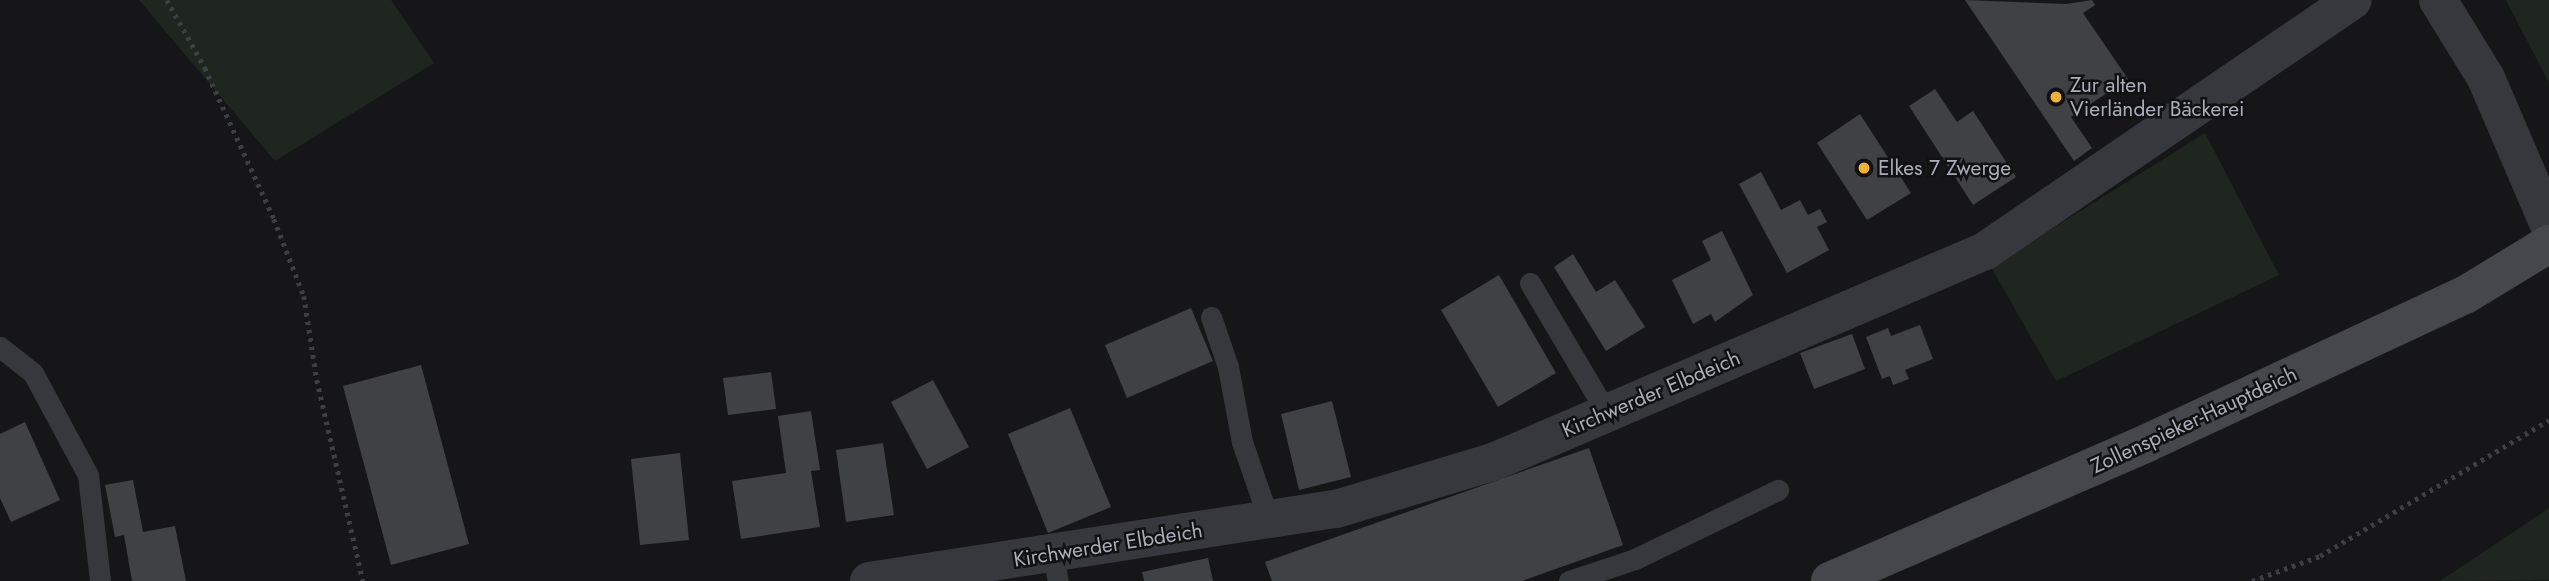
<!DOCTYPE html>
<html>
<head>
<meta charset="utf-8">
<style>
  body { margin:0 }
  #map { position:relative; width:2549px; height:581px; overflow:hidden; background:#161618; font-family:Jost,sans-serif }
  div>[style] { position:absolute }
  [style*='--x'] { left:calc(var(--x)*1px); top:calc(var(--y)*1px); width:calc(var(--w)*1px); rotate:calc(var(--a)*1deg) }
  .green>* { inset:0; background:#1e261f }
  .building>* { inset:0; background:#404145 }
  .path>* { height:4.5px; margin-top:-2.25px; transform-origin:0; background:repeating-linear-gradient(90deg,#3d3f44 0 3.5px,transparent 0 8.5px) }
  .lane>* { height:21px; margin:-10.5px; padding:0 10.5px; transform-origin:10.5px; border-radius:10.5px; background:#37383d }
  .street>* { height:38px; margin:-19px; padding:0 19px; transform-origin:19px; border-radius:19px; background:#37383d }
  .secondary>* { height:38px; margin:-19px; padding:0 19px; transform-origin:19px; border-radius:19px; background:#45474d }
  .dots>* { width:19px; height:19px; translate:-50% -50%; box-sizing:border-box; border:4px solid #111113; border-radius:50% }
  span { translate:-50% -50%; white-space:nowrap; text-align:center; line-height:1.15; -webkit-text-stroke:5px #111113; paint-order:stroke }
  .poi-label { font-size:21px; color:#a8adb8 }
  .left { translate:0 -50%; text-align:left }
  .street-label { font-size:21px; color:#a8adb8 }
</style>
</head>
<body>
<div id="map">
  <div class="green">
    <i style="clip-path:polygon(139px 0,391px 0,434px 63px,275px 161px)"></i>
    <i style="clip-path:polygon(2506px 0,2549px 0,2549px 83px)"></i>
    <i style="clip-path:polygon(2205px 133px,2279px 275px,2056px 381px,1991px 267px)"></i>
    <i style="clip-path:polygon(2549px 508px,2549px 580px,2440px 581px)"></i>
  </div>
  <div class="building">
    <i style="clip-path:polygon(1965px 0,2066px 4px,2092px 0,2095px 5px,2083px 13px,2128px 79px,2071px 117px,2092px 148px,2074px 161px)"></i>
    <i style="clip-path:polygon(1935px 89px,1957px 122px,1973px 111px,2016px 177px,1973px 205px,1909px 106px)"></i>
    <i style="clip-path:polygon(1860px 114px,1911px 193px,1867px 220px,1817px 143px)"></i>
    <i style="clip-path:polygon(1761px 172px,1781px 210px,1800px 200px,1808px 215px,1820px 209px,1827px 222px,1817px 227px,1829px 250px,1787px 273px,1739px 184px)"></i>
    <i style="clip-path:polygon(1722px 231px,1753px 295px,1715px 322px,1711px 314px,1693px 324px,1672px 280px,1711px 260px,1702px 241px)"></i>
    <i style="clip-path:polygon(1573px 254px,1596px 292px,1615px 280px,1645px 327px,1606px 351px,1554px 267px)"></i>
    <i style="clip-path:polygon(1499px 275px,1556px 373px,1498px 407px,1441px 310px)"></i>
    <i style="clip-path:polygon(1191px 308px,1213px 361px,1127px 398px,1105px 345px)"></i>
    <i style="clip-path:polygon(1920px 325px,1933px 359px,1905px 370px,1909px 379px,1893px 385px,1890px 376px,1882px 379px,1866px 337px,1888px 328px,1891px 336px)"></i>
    <i style="clip-path:polygon(1852px 334px,1865px 369px,1814px 389px,1800px 353px)"></i>
    <i style="clip-path:polygon(421px 365px,469px 544px,391px 565px,343px 386px)"></i>
    <i style="clip-path:polygon(771px 372px,776px 409px,728px 415px,723px 378px)"></i>
    <i style="clip-path:polygon(933px 380px,969px 447px,927px 469px,891px 402px)"></i>
    <i style="clip-path:polygon(1332px 401px,1351px 477px,1299px 490px,1281px 414px)"></i>
    <i style="clip-path:polygon(1070px 408px,1111px 507px,1048px 533px,1008px 434px)"></i>
    <i style="clip-path:polygon(811px 411px,820px 470px,811px 471px,820px 527px,741px 539px,732px 481px,786px 473px,778px 416px)"></i>
    <i style="clip-path:polygon(25px 422px,60px 500px,11px 522px,0 498px,0 434px)"></i>
    <i style="clip-path:polygon(883px 443px,894px 515px,846px 522px,836px 450px)"></i>
    <i style="clip-path:polygon(1589px 448px,1623px 545px,1522px 581px,1272px 581px,1265px 562px)"></i>
    <i style="clip-path:polygon(680px 453px,689px 540px,640px 545px,631px 459px)"></i>
    <i style="clip-path:polygon(133px 480px,143px 532px,175px 526px,186px 581px,132px 581px,124px 535px,115px 537px,105px 485px)"></i>
    <i style="clip-path:polygon(1208px 558px,1213px 581px,1144px 581px,1142px 572px)"></i>
  </div>
  <div class="path">
    <i style="--x:167;--y:0;--w:78;--a:60.8"></i>
    <i style="--x:205;--y:68;--w:166;--a:65.4"></i>
    <i style="--x:274;--y:219;--w:83;--a:68.7"></i>
    <i style="--x:304;--y:296;--w:85;--a:81.2"></i>
    <i style="--x:317;--y:380;--w:206;--a:77.1"></i>
    <i style="--x:2252;--y:581;--w:72;--a:-20.2"></i>
    <i style="--x:2320;--y:556;--w:266;--a:-30.7"></i>
  </div>
  <div class="lane">
    <i style="--x:1530;--y:283;--w:151;--a:59.4"></i>
    <i style="--x:1211;--y:317;--w:53;--a:71.2"></i>
    <i style="--x:1228;--y:367;--w:76;--a:79.4"></i>
    <i style="--x:1242;--y:442;--w:83;--a:70.9"></i>
    <i style="--x:0;--y:347;--w:42;--a:38.2"></i>
    <i style="--x:33;--y:373;--w:116;--a:61.7"></i>
    <i style="--x:88;--y:475;--w:107;--a:83.5"></i>
    <i style="--x:1053;--y:554;--w:27;--a:80"></i>
    <i style="--x:1569;--y:581;--w:70;--a:-18.4"></i>
    <i style="--x:1635;--y:559;--w:159;--a:-25.8"></i>
  </div>
  <div class="street">
    <i style="--x:2438;--y:0;--w:92;--a:58.4"></i>
    <i style="--x:2486;--y:78;--w:160;--a:66.8"></i>
    <i style="--x:869;--y:581;--w:473;--a:-8.8"></i>
    <i style="--x:1336;--y:509;--w:164;--a:-16.7"></i>
    <i style="--x:1493;--y:462;--w:535;--a:-23.21"></i>
    <i style="--x:1985;--y:251;--w:445;--a:-34.3"></i>
  </div>
  <div class="secondary">
    <i style="--x:1830;--y:581;--w:346;--a:-23.5"></i>
    <i style="--x:2147;--y:443;--w:351;--a:-25"></i>
    <i style="--x:2465;--y:295;--w:98;--a:-31.3"></i>
  </div>
  <div class="dots">
    <i style="left:2056px;top:97px;background:#f2b134"></i>
    <i style="left:1864px;top:168px;background:#f2b134"></i>
  </div>
  <div class="poi-label">
    <span class="left" style="left:2070px;top:97px">Zur alten<br>Vierländer Bäckerei</span>
    <span class="left" style="left:1878px;top:168px">Elkes 7 Zwerge</span>
  </div>
  <div class="street-label">
    <span style="left:1651px;top:394px;rotate:-23deg">Kirchwerder Elbdeich</span>
    <span style="left:2194px;top:420px;rotate:-25deg">Zollenspieker-Hauptdeich</span>
    <span style="left:1108px;top:545px;rotate:-9deg">Kirchwerder Elbdeich</span>
  </div>
</div>
</body>
</html>
